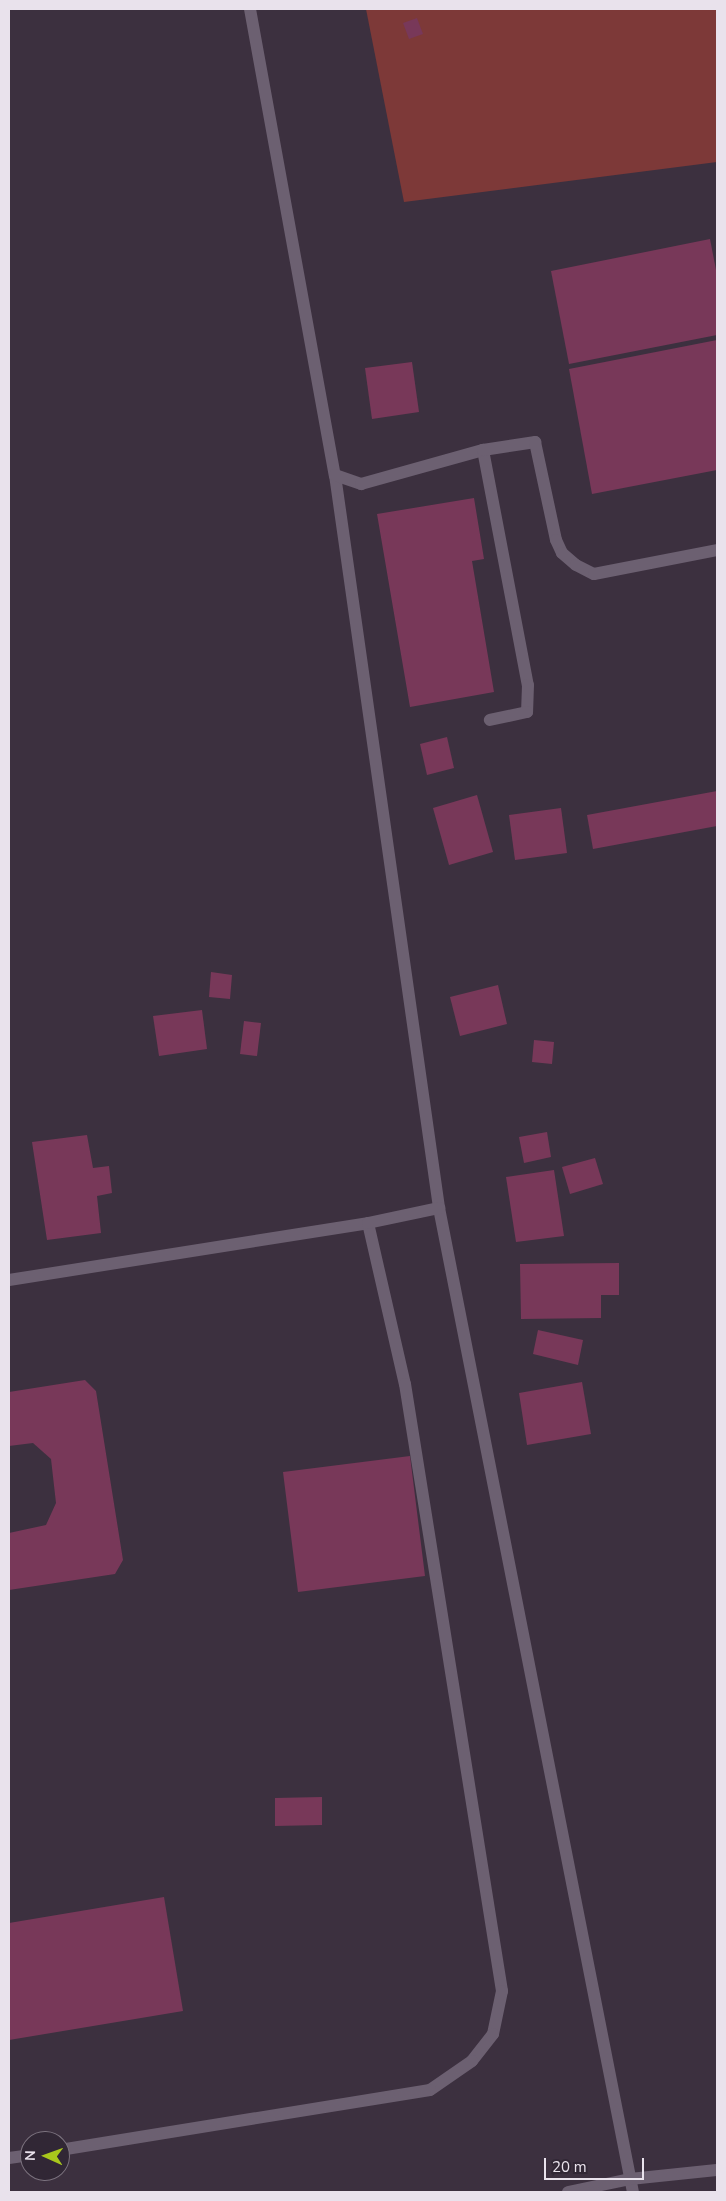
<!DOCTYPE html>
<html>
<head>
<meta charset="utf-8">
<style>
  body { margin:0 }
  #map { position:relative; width:726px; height:2201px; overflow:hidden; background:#3c303f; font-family:"Nunito Sans",sans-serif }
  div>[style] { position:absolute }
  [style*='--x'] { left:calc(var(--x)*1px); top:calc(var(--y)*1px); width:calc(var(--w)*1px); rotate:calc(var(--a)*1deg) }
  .green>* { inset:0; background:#7d3938 }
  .building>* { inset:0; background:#783859 }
  .service>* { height:12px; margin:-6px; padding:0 6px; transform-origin:6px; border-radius:6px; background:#6c6071 }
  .minor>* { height:12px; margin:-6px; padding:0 6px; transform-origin:6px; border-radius:6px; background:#6c6071 }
  .tertiary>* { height:12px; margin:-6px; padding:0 6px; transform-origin:6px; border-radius:6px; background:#6c6071 }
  span { translate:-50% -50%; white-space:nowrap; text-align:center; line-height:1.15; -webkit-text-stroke:5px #312735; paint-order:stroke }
  .frame { position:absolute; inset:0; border:10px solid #e9e2ec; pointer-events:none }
  .north { position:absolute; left:20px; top:2131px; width:50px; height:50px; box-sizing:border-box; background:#312735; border:1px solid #7b727e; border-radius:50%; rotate:272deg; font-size:14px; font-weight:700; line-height:20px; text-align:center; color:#e9e2ec }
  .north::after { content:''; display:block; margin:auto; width:18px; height:22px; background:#a8c71c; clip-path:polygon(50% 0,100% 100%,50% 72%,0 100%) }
  .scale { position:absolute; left:544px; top:2158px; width:100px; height:22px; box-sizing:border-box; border:2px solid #e9e2ec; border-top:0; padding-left:6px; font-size:15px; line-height:18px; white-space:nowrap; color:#e9e2ec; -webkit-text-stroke:4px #312735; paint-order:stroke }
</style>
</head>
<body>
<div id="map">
  <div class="green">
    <i style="clip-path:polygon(366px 9px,717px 9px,717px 162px,404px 202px)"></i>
  </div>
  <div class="building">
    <i style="clip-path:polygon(417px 18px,423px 34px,409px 39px,403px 23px)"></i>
    <i style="clip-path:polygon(710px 239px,717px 275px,717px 335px,569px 364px,551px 271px)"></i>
    <i style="clip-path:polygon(717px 340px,717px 470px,592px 494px,569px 369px)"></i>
    <i style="clip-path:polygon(412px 362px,419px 412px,372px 419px,365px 368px)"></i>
    <i style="clip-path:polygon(474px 498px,484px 559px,472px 561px,494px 692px,410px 707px,377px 514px)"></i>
    <i style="clip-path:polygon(447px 737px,454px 768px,427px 775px,420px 744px)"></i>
    <i style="clip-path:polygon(717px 791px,717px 826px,593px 849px,587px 815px)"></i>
    <i style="clip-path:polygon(477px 795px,493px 852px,449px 865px,433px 808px)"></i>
    <i style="clip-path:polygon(561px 808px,567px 853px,515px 860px,509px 815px)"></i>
    <i style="clip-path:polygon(211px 972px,232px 975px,230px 999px,209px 997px)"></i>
    <i style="clip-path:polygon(498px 985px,507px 1024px,460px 1036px,450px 997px)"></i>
    <i style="clip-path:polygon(202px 1010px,207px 1049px,159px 1056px,153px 1016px)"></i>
    <i style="clip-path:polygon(244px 1021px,261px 1023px,257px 1056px,240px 1054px)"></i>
    <i style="clip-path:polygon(534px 1040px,554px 1042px,552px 1064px,532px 1062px)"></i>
    <i style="clip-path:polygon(547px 1132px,551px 1157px,524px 1163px,519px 1137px)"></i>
    <i style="clip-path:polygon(87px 1135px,93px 1168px,109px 1166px,112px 1193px,97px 1196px,101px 1233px,47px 1240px,32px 1142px)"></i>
    <i style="clip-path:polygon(595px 1158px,603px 1184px,570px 1194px,562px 1167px)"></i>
    <i style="clip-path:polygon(554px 1170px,564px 1236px,516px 1242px,506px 1177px)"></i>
    <i style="clip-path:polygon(619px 1263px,619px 1295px,601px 1295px,601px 1318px,521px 1319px,520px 1264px)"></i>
    <i style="clip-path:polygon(538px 1330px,583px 1340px,578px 1365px,533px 1354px)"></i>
    <i style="clip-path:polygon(85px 1380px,96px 1391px,123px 1560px,115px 1574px,9px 1590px,9px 1533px,46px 1525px,56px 1503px,51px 1459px,33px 1443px,9px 1446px,9px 1392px)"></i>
    <i style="clip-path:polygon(582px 1382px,591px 1434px,527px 1445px,519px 1393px)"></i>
    <i style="clip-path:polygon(410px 1456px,425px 1576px,298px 1592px,283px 1472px)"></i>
    <i style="clip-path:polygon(322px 1797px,322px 1825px,275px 1826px,275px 1798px)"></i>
    <i style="clip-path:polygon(164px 1897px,183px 2011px,9px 2040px,9px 1923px)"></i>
  </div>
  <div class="service">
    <i style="--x:9;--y:1280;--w:363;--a:-9"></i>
    <i style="--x:368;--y:1223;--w:165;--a:77.1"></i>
    <i style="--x:405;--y:1384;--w:615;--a:80.92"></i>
    <i style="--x:502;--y:1991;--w:44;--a:101.8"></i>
    <i style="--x:493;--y:2034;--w:34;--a:128"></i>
    <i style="--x:472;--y:2061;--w:51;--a:145.4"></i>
    <i style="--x:430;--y:2090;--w:375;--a:170.8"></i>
    <i style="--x:9;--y:2158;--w:21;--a:-8"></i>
  </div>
  <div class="minor">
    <i style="--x:250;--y:9;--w:474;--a:79.7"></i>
    <i style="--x:335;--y:475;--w:740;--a:81.92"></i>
    <i style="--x:439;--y:1208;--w:1003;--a:78.85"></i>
    <i style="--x:483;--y:450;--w:239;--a:79.2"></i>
    <i style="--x:528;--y:685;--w:27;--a:92"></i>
    <i style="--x:527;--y:712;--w:38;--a:168"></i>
    <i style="--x:335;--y:475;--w:28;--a:19"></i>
    <i style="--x:361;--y:484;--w:127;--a:-15.6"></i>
    <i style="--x:483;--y:450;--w:53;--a:-8.7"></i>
    <i style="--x:535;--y:442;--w:100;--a:77.9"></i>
    <i style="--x:556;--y:540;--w:14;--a:65"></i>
    <i style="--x:562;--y:553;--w:18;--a:41"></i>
    <i style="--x:576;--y:565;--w:20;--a:27"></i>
    <i style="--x:594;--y:574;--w:125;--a:-11"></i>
    <i style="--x:368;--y:1223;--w:73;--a:-11.9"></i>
  </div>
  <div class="tertiary">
    <i style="--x:568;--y:2192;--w:63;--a:-11.8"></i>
    <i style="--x:630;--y:2179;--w:87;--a:-5.9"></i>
  </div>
  <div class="frame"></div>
  <div class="north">N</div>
  <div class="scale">20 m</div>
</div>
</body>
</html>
